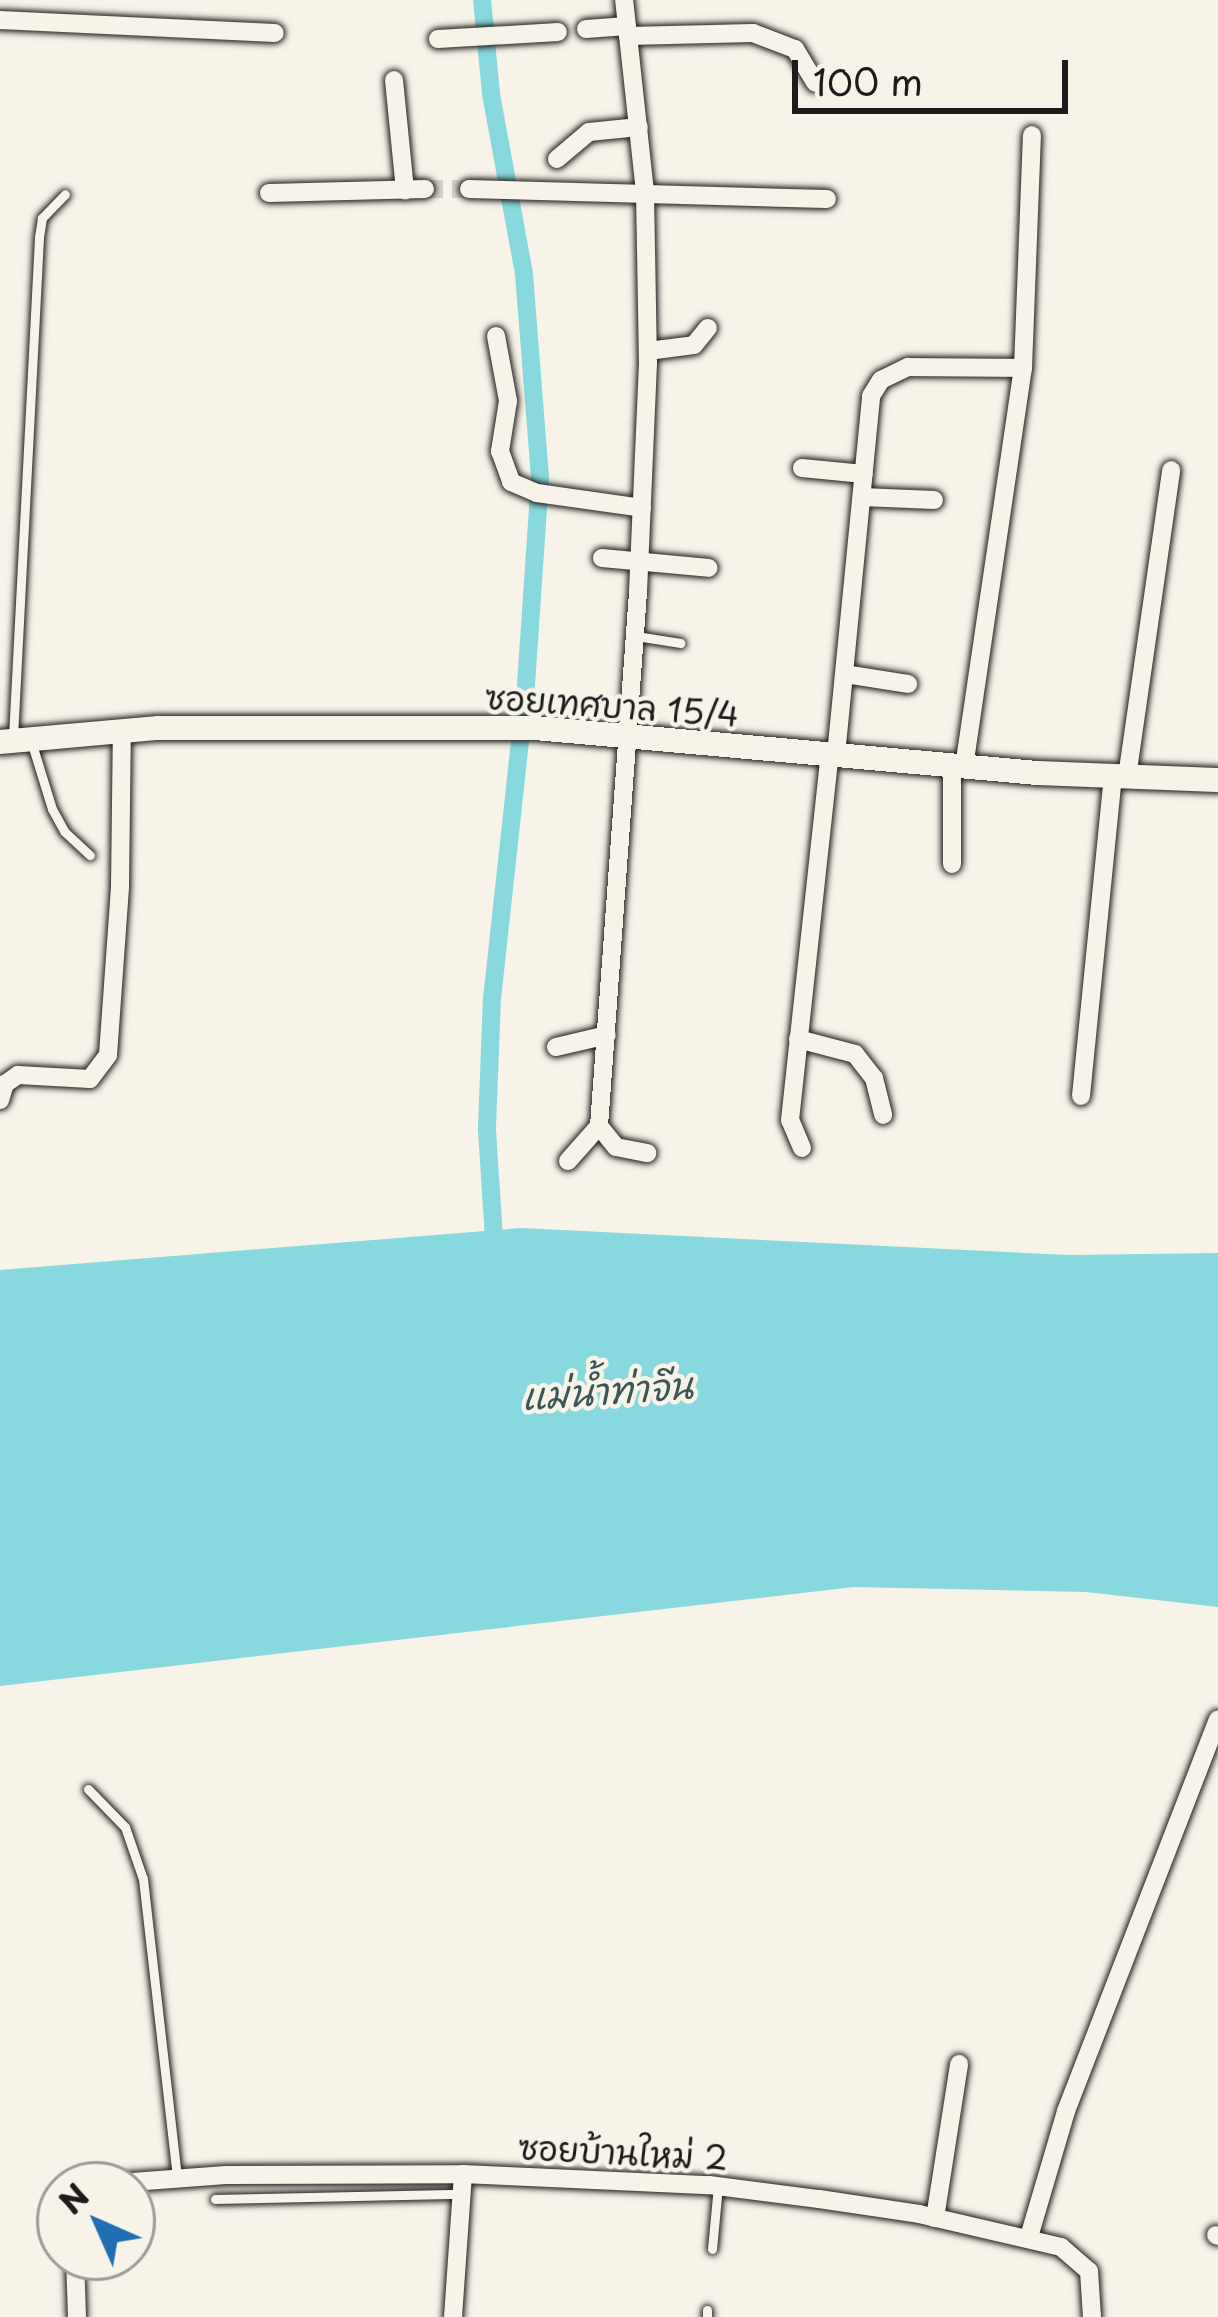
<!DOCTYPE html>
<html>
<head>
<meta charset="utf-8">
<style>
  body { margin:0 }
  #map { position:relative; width:1218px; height:2317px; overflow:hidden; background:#f7f3e8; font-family:"Playpen Sans","Playpen Sans Thai",sans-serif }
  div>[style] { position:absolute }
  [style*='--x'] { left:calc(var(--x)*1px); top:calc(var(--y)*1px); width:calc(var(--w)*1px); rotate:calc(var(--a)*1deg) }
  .water>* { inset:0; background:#88d9df }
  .canal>* { height:18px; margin:-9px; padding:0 9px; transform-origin:9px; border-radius:9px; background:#88d9df }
  .minor-tunnel>* { height:18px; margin-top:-9px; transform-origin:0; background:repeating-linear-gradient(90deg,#d6d3c9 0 18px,transparent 0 27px) }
  .roads { filter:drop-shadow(0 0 3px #1c1c1c) drop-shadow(0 0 3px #1c1c1c) }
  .service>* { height:9px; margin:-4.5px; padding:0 4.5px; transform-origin:4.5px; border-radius:4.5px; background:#f7f3e8 }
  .minor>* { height:18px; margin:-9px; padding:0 9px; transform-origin:9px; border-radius:9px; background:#f7f3e8 }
  .tertiary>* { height:24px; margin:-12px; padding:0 12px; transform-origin:12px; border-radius:12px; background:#f7f3e8 }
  span { translate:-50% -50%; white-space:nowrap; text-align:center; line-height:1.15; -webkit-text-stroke:9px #f7f3e8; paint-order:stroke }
  .street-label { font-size:33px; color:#1c1c1c }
  .water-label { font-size:36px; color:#3c5556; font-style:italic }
  .north { position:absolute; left:36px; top:2161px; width:120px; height:120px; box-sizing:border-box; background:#f7f3e8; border:3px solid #9f9d96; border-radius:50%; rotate:315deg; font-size:33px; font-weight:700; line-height:48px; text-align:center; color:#1c1c1c }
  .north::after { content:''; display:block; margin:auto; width:42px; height:54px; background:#1f6fb2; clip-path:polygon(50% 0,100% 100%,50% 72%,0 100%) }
  .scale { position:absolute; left:792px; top:60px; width:276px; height:54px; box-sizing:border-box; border:6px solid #1c1c1c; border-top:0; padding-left:15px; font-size:36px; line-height:42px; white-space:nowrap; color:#1c1c1c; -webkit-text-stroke:9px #f7f3e8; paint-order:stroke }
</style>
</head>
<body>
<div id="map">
  <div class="water">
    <i style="clip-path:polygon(521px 1228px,1068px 1255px,1218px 1253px,1218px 1607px,1086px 1592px,854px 1587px,0 1686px,0 1270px)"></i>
  </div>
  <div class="canal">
    <i style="--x:482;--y:0;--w:94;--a:84.5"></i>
    <i style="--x:491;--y:94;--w:183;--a:79.6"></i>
    <i style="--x:524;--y:274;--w:206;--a:85.5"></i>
    <i style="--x:540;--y:479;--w:207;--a:93.9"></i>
    <i style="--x:526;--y:686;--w:313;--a:96.2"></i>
    <i style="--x:492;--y:997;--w:133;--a:92.2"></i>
    <i style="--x:487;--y:1130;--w:125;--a:86.3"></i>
  </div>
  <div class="minor-tunnel">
    <i style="--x:425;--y:189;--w:44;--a:0"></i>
  </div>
  <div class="roads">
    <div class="service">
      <i style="--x:636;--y:636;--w:45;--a:9"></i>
      <i style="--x:13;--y:737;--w:501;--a:-87.02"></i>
      <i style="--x:39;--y:237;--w:19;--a:-81"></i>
      <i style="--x:42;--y:218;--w:33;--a:-46"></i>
      <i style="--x:31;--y:741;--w:71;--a:72.8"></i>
      <i style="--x:52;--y:809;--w:26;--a:61"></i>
      <i style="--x:65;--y:832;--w:34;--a:43"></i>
      <i style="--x:88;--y:1789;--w:53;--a:45.8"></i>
      <i style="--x:125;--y:1827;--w:55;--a:70.9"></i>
      <i style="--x:143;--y:1879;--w:302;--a:83.5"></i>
      <i style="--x:215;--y:2199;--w:247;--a:-1.2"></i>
      <i style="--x:712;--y:2249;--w:63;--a:-84.6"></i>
      <i style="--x:707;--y:2317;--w:7;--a:-90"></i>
    </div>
    <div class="minor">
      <i style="--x:0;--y:20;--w:275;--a:2.7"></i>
      <i style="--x:586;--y:29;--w:41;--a:-4.2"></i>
      <i style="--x:628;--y:36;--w:125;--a:-1.4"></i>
      <i style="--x:753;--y:33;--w:45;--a:20.9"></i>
      <i style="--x:795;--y:49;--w:39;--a:59"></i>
      <i style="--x:438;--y:39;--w:120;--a:-3.3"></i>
      <i style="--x:394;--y:80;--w:111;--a:84.3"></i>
      <i style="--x:557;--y:159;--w:42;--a:-40.2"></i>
      <i style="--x:589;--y:132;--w:50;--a:-5.7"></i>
      <i style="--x:469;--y:189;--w:358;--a:1.6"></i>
      <i style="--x:269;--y:193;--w:156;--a:-1.5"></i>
      <i style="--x:496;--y:336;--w:66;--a:79.5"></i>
      <i style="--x:508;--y:401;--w:51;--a:99.1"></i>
      <i style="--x:500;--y:451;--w:33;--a:70"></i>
      <i style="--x:511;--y:482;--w:28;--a:23"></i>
      <i style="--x:537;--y:493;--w:106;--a:8.1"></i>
      <i style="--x:648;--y:351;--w:46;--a:-7.4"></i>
      <i style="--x:694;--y:345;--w:22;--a:-51"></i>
      <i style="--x:802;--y:468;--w:62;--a:5.5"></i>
      <i style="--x:862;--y:497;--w:72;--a:2.4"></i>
      <i style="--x:602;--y:558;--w:107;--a:5.3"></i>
      <i style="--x:845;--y:674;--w:64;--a:9"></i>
      <i style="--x:836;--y:755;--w:361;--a:-84.4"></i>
      <i style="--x:871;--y:396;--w:19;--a:-58"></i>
      <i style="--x:881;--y:380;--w:30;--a:-26"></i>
      <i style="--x:908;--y:367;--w:115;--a:0.5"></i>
      <i style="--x:964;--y:767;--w:403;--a:-81.6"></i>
      <i style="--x:1023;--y:368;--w:233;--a:-87.8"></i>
      <i style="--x:1127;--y:777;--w:310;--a:-81.8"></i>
      <i style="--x:952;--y:864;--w:98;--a:-90"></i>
      <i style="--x:798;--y:1039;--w:59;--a:14.7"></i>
      <i style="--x:855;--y:1054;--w:31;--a:52"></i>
      <i style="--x:874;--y:1078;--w:38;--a:76"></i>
      <i style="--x:556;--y:1047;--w:52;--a:-13.2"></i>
      <i style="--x:1081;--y:1096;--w:322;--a:-84.3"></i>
      <i style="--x:0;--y:1100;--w:17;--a:-73"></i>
      <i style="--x:5;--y:1084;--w:16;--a:-35"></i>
      <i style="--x:18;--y:1075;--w:72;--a:3.2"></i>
      <i style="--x:90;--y:1079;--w:30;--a:-53"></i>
      <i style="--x:108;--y:1055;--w:169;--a:-85.9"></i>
      <i style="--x:120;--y:886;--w:155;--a:-89.3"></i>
      <i style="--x:599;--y:1126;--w:27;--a:51"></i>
      <i style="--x:616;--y:1147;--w:32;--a:11"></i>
      <i style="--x:802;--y:1148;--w:30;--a:-113"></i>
      <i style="--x:790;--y:1120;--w:368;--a:-83.8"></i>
      <i style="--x:568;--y:1161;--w:47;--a:-48.5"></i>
      <i style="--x:599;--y:1126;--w:535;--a:-85.82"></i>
      <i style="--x:638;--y:592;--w:228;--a:-87.5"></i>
      <i style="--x:648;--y:364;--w:172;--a:-91"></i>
      <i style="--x:645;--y:192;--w:193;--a:-96.2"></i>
      <i style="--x:92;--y:2185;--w:134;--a:-4.3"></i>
      <i style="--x:226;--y:2175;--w:237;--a:-0.2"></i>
      <i style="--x:463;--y:2174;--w:246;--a:2.6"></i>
      <i style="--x:709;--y:2185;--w:111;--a:7.3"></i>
      <i style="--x:819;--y:2199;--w:101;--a:8.5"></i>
      <i style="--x:919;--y:2214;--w:146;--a:13.1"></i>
      <i style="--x:1061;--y:2247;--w:37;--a:41"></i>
      <i style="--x:1089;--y:2271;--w:46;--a:86.3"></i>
      <i style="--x:935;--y:2218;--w:156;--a:-81.1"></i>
      <i style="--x:1216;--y:2235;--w:2;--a:27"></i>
      <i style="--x:1029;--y:2237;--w:131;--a:-73.6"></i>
      <i style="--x:1066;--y:2111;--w:420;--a:-68.8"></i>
      <i style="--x:75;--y:2257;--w:60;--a:88.1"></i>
      <i style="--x:453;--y:2317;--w:143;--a:-86"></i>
    </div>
    <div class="tertiary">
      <i style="--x:0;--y:742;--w:159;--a:-5.1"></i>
      <i style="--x:158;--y:728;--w:377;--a:0"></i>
      <i style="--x:535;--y:728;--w:504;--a:5.12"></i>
      <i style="--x:1037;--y:773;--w:181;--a:2.2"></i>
    </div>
  </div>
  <div class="street-label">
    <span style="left:612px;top:705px;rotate:4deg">ซอยเทศบาล 15/4</span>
    <span style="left:623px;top:2152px;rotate:3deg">ซอยบ้านใหม่ 2</span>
  </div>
  <div class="water-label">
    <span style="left:607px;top:1390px;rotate:-4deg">แม่น้ำท่าจีน</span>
  </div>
  <div class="north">N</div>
  <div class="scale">100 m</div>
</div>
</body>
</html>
